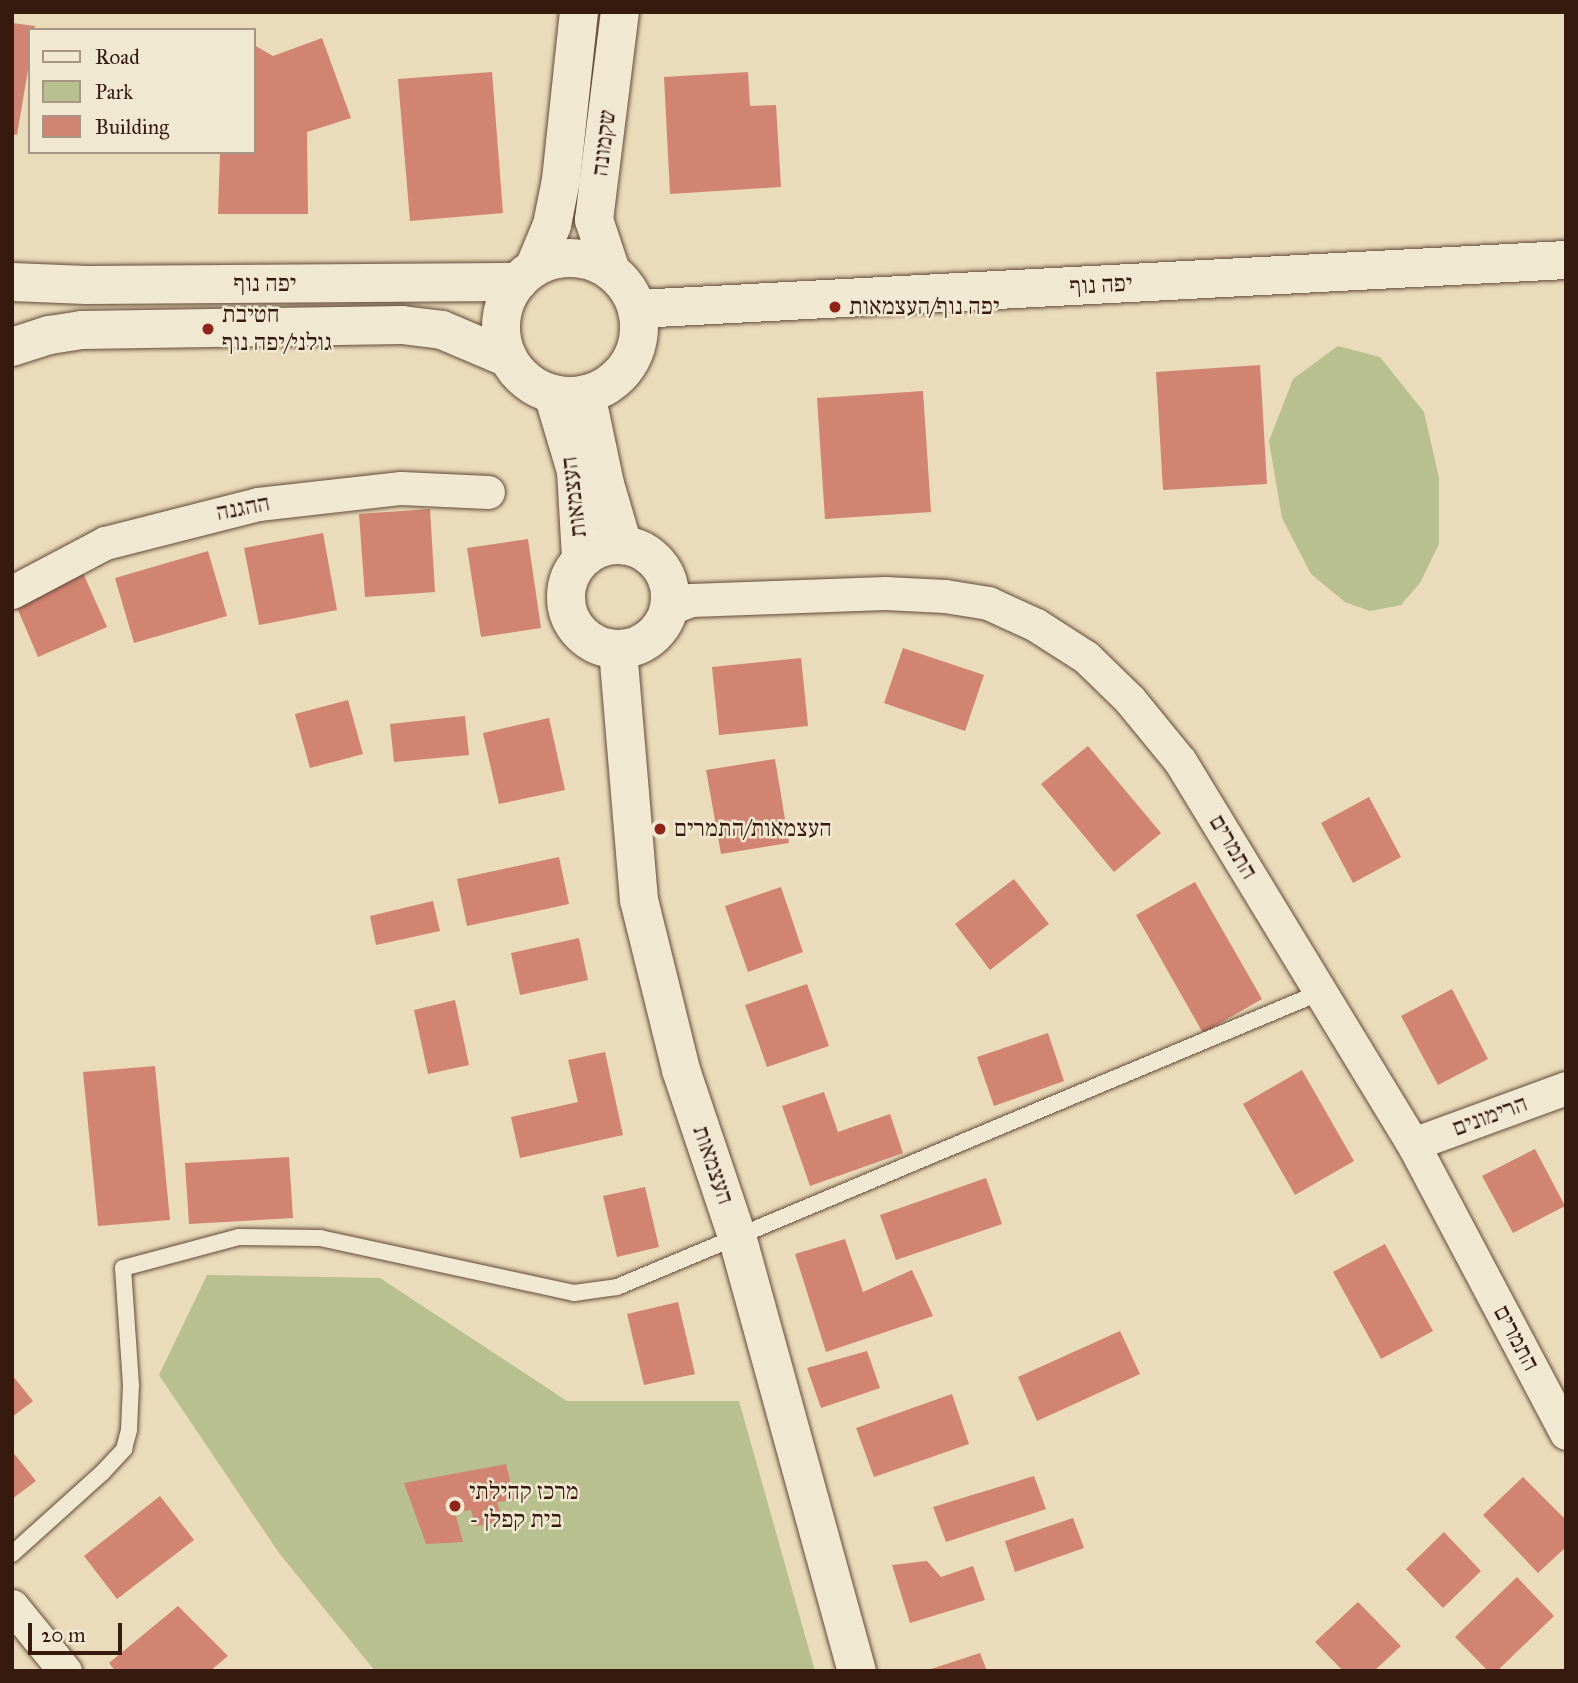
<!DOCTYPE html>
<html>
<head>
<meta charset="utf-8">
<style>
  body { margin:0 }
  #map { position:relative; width:1578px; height:1683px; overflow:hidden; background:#eadbba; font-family:"IM FELL Great Primer","Frank Ruhl Libre",serif }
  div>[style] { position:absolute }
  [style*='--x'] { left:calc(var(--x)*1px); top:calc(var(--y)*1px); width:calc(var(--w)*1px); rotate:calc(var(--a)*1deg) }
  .green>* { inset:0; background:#b8c08f }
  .building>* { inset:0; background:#d18471 }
  .roads { filter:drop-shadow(0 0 2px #624a38) drop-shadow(0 0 2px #624a38) }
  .service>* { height:16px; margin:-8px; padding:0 8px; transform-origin:8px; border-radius:8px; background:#f1e8d2 }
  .minor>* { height:33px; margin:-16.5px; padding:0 16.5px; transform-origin:16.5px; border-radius:16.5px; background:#f1e8d2 }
  .tertiary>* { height:38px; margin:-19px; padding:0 19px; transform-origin:19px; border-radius:19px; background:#f1e8d2 }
  .tertiary>.ring { margin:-19px; padding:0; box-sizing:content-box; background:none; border:38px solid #f1e8d2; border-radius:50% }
  .dots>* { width:19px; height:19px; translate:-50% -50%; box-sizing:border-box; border:4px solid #f1e8d2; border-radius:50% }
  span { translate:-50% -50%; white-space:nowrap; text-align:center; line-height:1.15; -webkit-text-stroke:5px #f1e8d2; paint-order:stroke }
  .street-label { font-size:24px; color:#351a0d }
  .poi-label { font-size:24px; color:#351a0d }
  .left { translate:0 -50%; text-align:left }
  .frame { position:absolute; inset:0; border:14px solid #351a0d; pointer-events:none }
  .legend { position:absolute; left:28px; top:28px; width:228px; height:126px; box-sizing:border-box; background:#f1e8d2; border:2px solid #a69683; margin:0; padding:9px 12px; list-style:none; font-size:21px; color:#351a0d }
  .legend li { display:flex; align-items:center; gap:14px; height:35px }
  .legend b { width:35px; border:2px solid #a69683 }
  .scale { position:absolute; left:28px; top:1623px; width:94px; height:32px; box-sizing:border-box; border:4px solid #351a0d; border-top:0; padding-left:9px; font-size:21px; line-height:24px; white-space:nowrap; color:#351a0d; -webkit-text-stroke:5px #f1e8d2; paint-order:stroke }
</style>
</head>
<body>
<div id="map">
  <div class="green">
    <i style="clip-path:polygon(1338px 346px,1380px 357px,1424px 412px,1439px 478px,1439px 544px,1420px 583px,1401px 605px,1370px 611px,1345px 602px,1311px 574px,1282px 518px,1269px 441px,1293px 379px)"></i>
    <i style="clip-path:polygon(207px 1275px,380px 1278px,567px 1401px,739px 1401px,815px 1671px,375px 1671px,279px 1553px,159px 1375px)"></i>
  </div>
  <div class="building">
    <i style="clip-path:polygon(12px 23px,35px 26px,34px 30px,30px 30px,30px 58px,17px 135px,12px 134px)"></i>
    <i style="clip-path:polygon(322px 38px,351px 118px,307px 132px,308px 214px,218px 214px,220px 152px,254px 152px,254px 45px,273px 56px)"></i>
    <i style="clip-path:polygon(492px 72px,503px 213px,410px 221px,398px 79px)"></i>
    <i style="clip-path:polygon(748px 72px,750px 106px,776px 105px,781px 187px,670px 194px,664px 77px)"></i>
    <i style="clip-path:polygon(1260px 365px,1267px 484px,1163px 490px,1156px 372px)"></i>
    <i style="clip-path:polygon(923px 391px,931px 512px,825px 519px,817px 398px)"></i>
    <i style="clip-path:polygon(430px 509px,435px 592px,365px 597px,359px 514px)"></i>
    <i style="clip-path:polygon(323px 533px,337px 610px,259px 625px,244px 548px)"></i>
    <i style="clip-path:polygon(528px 539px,541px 628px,481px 637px,467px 548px)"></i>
    <i style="clip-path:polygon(208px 551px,227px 616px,134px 643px,115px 578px)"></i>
    <i style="clip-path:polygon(83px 573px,107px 627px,38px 657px,15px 603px)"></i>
    <i style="clip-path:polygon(903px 648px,984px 675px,965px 731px,884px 703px)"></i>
    <i style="clip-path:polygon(801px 658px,808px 726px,719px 735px,712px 667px)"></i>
    <i style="clip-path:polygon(348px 700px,363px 754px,310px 768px,295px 714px)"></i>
    <i style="clip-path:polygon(465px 716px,469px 755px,394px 762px,390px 724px)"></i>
    <i style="clip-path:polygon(549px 718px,565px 790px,499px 804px,483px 733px)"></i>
    <i style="clip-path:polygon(1088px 746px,1161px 833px,1114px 872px,1041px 784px)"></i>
    <i style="clip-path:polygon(775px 759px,789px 843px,721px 854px,706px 770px)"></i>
    <i style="clip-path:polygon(1369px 797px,1401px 857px,1353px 883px,1321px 823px)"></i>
    <i style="clip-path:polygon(559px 857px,569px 904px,467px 926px,457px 879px)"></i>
    <i style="clip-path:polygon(1014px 879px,1049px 924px,990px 970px,955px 924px)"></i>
    <i style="clip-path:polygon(1195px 882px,1262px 999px,1203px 1033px,1136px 915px)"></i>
    <i style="clip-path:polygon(781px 887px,803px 952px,748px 972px,725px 906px)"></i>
    <i style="clip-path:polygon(433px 901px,440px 931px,376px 945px,370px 916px)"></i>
    <i style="clip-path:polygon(579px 938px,588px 980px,520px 995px,511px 953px)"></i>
    <i style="clip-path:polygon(807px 984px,829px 1046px,767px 1067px,745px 1005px)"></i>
    <i style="clip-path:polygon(1452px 989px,1488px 1059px,1438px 1085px,1401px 1016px)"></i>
    <i style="clip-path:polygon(455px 1000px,469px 1065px,428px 1074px,414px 1010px)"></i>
    <i style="clip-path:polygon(1048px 1033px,1064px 1081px,994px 1106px,977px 1057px)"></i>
    <i style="clip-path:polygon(605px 1052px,623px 1135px,520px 1158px,511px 1117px,578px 1102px,568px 1060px)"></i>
    <i style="clip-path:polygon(155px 1066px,170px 1220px,98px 1226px,83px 1072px)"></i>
    <i style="clip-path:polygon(1302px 1070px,1354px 1161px,1295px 1195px,1243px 1104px)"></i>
    <i style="clip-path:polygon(824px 1092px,838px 1132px,890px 1114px,903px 1153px,810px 1186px,782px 1106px)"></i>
    <i style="clip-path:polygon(1535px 1149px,1565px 1206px,1513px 1233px,1482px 1176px)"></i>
    <i style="clip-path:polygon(289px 1157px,293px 1218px,189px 1224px,185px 1163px)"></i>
    <i style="clip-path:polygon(986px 1178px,1002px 1224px,896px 1260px,880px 1215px)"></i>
    <i style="clip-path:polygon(645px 1187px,659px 1247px,617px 1257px,603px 1196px)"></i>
    <i style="clip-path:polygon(845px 1239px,863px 1292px,912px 1270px,933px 1316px,826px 1352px,795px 1254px)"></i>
    <i style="clip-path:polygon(1385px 1244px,1433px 1331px,1381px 1359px,1333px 1272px)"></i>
    <i style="clip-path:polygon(678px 1302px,695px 1374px,644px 1385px,627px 1314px)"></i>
    <i style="clip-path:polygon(1120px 1331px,1140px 1374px,1037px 1421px,1018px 1377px)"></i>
    <i style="clip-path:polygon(867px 1351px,880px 1388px,821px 1408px,807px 1368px)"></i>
    <i style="clip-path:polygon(12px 1375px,33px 1401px,12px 1417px)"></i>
    <i style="clip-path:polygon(952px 1394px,969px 1444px,874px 1477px,856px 1428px)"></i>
    <i style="clip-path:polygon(12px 1451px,36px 1481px,12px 1499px)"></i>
    <i style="clip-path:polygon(506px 1464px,515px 1500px,497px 1502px,503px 1522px,475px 1526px,471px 1510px,455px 1512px,463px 1542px,426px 1544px,404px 1483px)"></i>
    <i style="clip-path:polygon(1034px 1476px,1046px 1509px,946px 1542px,933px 1507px)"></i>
    <i style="clip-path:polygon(1523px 1477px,1566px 1520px,1566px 1547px,1538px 1573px,1483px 1515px)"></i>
    <i style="clip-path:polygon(160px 1496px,194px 1540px,117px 1599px,84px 1556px)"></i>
    <i style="clip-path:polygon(1073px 1518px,1084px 1548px,1015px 1572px,1005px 1541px)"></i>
    <i style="clip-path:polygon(1444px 1532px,1481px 1571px,1443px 1608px,1406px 1569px)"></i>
    <i style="clip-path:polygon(927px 1561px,941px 1577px,973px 1566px,985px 1600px,910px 1623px,892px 1565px)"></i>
    <i style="clip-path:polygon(1517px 1577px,1554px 1616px,1497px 1671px,1488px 1671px,1455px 1637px)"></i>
    <i style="clip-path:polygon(1358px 1602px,1401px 1646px,1374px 1671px,1343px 1671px,1315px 1642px)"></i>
    <i style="clip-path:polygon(178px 1606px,228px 1656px,210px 1671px,115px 1671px,109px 1663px)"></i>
    <i style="clip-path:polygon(980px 1653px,987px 1671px,928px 1671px,928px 1670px)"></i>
  </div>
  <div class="roads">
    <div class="service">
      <i style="--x:12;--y:1554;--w:121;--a:-42"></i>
      <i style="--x:102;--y:1473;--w:33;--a:-47"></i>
      <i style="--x:124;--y:1449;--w:20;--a:-75"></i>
      <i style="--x:129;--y:1430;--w:45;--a:-87.5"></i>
      <i style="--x:131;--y:1385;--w:117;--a:-93.9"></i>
      <i style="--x:123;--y:1268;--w:120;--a:-15"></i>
      <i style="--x:239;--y:1237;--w:81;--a:0.7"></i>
      <i style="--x:320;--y:1238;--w:260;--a:12.2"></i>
      <i style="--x:574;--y:1293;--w:43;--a:-7.9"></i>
      <i style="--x:617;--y:1287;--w:763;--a:-22.74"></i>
    </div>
    <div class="minor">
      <i style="--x:12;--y:592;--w:105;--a:-27.8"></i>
      <i style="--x:105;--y:543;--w:158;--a:-14.3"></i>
      <i style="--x:258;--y:504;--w:144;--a:-6.4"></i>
      <i style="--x:401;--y:488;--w:87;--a:2.6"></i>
      <i style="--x:670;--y:608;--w:22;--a:-21"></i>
      <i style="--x:691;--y:600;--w:194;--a:-2.1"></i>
      <i style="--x:885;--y:593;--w:60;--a:2.9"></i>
      <i style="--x:945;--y:596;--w:44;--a:9.2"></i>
      <i style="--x:988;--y:603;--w:53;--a:24.6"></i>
      <i style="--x:1036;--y:625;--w:59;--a:32.6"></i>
      <i style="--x:1086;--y:657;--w:62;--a:44.3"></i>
      <i style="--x:1130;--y:700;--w:79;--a:50.7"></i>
      <i style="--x:1180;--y:761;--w:448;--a:58.7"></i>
      <i style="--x:1413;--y:1144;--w:327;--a:62.1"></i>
      <i style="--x:1413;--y:1144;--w:163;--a:-20.1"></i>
      <i style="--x:12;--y:1606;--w:84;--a:50.8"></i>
    </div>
    <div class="tertiary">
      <i class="ring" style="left:501px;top:258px;width:100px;height:100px"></i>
      <i style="--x:534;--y:268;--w:47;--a:-67.3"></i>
      <i style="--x:552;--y:225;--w:46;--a:-78.7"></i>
      <i style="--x:561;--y:180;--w:169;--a:-83.9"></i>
      <i style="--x:611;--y:271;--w:54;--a:-108.4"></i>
      <i style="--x:594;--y:220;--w:210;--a:-82.9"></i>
      <i style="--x:12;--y:282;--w:75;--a:2.3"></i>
      <i style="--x:87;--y:285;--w:431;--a:-0.4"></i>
      <i style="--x:637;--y:309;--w:930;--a:-3.02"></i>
      <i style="--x:12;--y:347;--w:40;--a:-18"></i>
      <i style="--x:50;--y:335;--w:32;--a:-9"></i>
      <i style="--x:82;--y:330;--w:320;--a:-0.9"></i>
      <i style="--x:402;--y:325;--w:40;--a:7.1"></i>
      <i style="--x:442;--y:330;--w:72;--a:23"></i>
      <i style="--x:553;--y:394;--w:80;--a:73.4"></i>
      <i style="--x:576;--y:471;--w:88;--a:86.7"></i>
      <i style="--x:586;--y:394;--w:92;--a:78.1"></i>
      <i style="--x:605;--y:484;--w:64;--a:73.6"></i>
      <i class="ring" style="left:566px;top:545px;width:66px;height:66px"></i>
      <i style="--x:618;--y:650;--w:251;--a:85.2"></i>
      <i style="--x:639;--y:900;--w:175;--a:76.1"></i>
      <i style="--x:681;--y:1070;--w:175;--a:71.4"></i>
      <i style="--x:737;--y:1236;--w:451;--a:74.6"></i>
    </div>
  </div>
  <div class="dots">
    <i style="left:835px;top:307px;background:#8f2418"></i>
    <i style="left:208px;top:329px;background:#8f2418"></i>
    <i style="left:660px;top:829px;background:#8f2418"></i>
    <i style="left:455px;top:1506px;background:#8f2418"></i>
  </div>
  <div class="street-label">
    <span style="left:604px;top:143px;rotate:-83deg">שקמונה</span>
    <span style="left:265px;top:284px">יפה נוף</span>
    <span style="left:1101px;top:285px;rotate:-3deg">יפה נוף</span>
    <span style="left:574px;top:497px;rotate:-97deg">העצמאות</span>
    <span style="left:243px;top:508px;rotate:-11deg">ההגנה</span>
    <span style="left:1233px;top:847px;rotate:59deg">התמרים</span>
    <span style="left:1490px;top:1116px;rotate:-20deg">הרימונים</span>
    <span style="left:713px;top:1165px;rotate:71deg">העצמאות</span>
    <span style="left:1516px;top:1338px;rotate:62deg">התמרים</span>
  </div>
  <div class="poi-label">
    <span class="left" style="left:849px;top:307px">יפה נוף/העצמאות</span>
    <span class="left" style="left:222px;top:329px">חטיבת<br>גולני/יפה נוף</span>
    <span class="left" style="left:674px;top:829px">העצמאות/התמרים</span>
    <span class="left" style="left:469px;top:1506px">מרכז קהילתי<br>- בית קפלן</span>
  </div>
  <div class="frame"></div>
  <ul class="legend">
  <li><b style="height:9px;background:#f1e8d2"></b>Road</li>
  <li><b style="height:19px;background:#b8c08f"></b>Park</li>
  <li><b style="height:19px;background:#d18471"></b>Building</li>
  </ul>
  <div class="scale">20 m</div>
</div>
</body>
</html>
